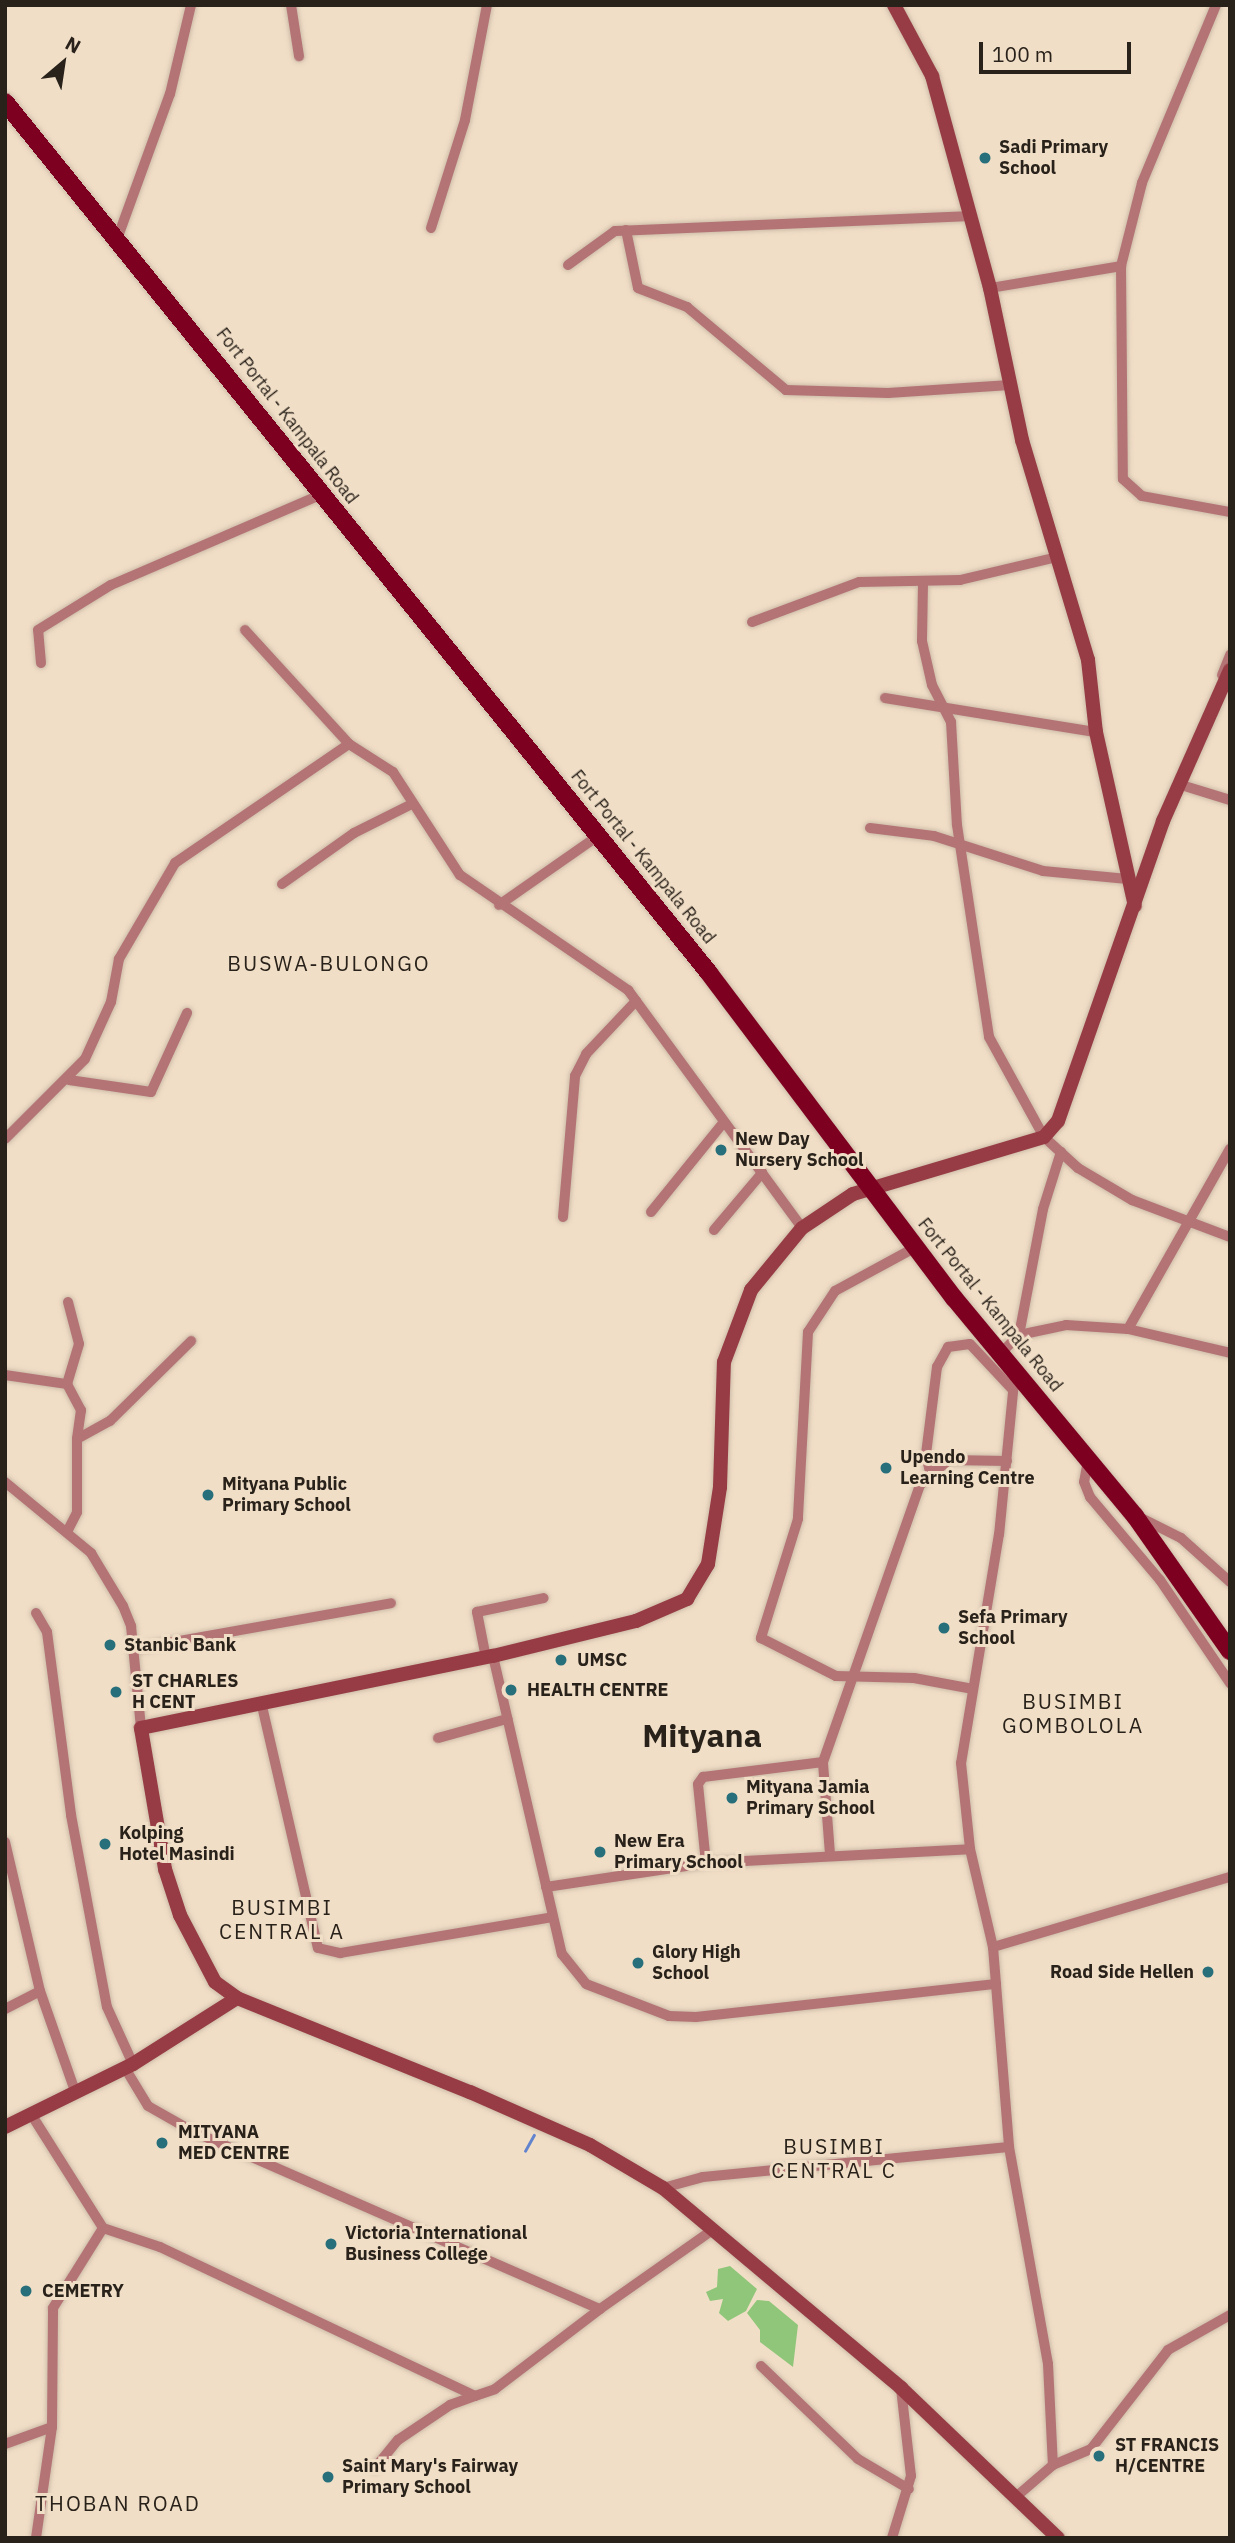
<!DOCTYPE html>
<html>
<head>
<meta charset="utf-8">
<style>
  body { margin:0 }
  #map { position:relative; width:1235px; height:2543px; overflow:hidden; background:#f1dec7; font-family:"IBM Plex Sans",sans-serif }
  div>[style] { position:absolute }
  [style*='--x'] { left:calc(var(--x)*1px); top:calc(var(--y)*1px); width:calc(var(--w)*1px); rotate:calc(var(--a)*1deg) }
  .forest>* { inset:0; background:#90c679 }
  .stream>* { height:2.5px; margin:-1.25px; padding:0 1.25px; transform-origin:1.25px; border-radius:1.25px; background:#6284cf }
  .roads { filter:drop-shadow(0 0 2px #cdbca8) drop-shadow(0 0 2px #cdbca8) }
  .street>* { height:10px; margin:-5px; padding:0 5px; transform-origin:5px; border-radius:5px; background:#b47476 }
  .secondary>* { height:14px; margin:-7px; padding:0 7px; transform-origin:7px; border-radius:7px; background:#973c44 }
  .primary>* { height:18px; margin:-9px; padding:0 9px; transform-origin:9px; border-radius:9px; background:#7e0020 }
  .dots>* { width:19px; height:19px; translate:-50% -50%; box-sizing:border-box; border:4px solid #f1dec7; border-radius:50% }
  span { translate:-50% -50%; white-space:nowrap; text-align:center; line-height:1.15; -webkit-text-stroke:6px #f1dec7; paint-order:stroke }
  .poi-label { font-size:18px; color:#29221a; font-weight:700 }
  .left { translate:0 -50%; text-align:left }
  .right { translate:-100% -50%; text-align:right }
  .street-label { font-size:18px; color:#29221a }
  .quarter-label { font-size:21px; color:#29221a; letter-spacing:2px }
  .town-label { font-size:32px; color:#29221a; font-weight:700 }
  .frame { position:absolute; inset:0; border:7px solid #29221a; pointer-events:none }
  .north { position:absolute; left:28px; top:28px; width:70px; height:70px; -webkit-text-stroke:5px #f1dec7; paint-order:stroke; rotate:29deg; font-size:19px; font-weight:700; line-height:28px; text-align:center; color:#29221a }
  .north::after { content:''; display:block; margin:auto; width:24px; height:32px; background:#29221a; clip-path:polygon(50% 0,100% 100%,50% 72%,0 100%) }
  .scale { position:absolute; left:979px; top:42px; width:152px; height:32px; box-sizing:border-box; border:4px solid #29221a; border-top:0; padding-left:9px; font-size:21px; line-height:24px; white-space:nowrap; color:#29221a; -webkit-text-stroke:5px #f1dec7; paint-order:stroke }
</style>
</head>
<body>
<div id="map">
  <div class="forest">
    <i style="clip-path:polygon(730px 2266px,757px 2289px,746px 2311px,728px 2321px,719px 2313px,723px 2299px,710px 2301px,706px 2292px,717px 2287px,718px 2269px)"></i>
    <i style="clip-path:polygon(757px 2300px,769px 2301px,798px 2325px,793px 2367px,760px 2342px,760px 2330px,747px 2313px)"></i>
  </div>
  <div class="stream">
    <i style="--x:525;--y:2151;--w:18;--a:-61"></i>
  </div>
  <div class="roads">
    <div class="street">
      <i style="--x:291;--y:5;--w:52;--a:81.1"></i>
      <i style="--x:1216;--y:5;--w:193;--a:112.6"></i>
      <i style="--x:1142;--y:183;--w:86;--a:104.2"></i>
      <i style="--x:1121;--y:266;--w:213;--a:89.5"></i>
      <i style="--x:1123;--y:479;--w:25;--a:42"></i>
      <i style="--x:1142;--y:496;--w:89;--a:10.3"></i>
      <i style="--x:431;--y:228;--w:113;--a:-72.5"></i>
      <i style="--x:465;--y:120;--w:117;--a:-79.2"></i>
      <i style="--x:626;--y:230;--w:59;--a:78.3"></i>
      <i style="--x:638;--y:288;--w:53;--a:21.2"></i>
      <i style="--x:687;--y:307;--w:129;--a:40"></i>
      <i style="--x:786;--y:390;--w:102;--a:1.7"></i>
      <i style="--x:888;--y:393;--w:122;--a:-3.8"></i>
      <i style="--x:116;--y:242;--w:158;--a:-70"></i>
      <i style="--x:170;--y:94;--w:91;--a:-76.7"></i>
      <i style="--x:568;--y:265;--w:58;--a:-35.9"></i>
      <i style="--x:615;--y:231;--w:352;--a:-2.4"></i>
      <i style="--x:990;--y:288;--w:133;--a:-9.5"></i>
      <i style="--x:923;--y:583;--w:58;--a:91"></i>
      <i style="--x:922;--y:641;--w:45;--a:77.2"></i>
      <i style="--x:932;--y:685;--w:42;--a:62.8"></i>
      <i style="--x:951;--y:722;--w:103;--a:86.7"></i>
      <i style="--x:957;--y:825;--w:214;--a:81.4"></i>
      <i style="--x:989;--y:1037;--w:114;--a:61.2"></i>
      <i style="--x:1044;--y:1137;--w:46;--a:42.4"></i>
      <i style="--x:1078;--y:1168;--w:63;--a:30.7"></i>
      <i style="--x:1132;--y:1200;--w:105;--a:20.7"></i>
      <i style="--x:752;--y:622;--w:114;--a:-20.5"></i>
      <i style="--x:859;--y:582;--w:101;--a:-1.1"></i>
      <i style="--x:960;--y:580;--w:100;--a:-13.3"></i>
      <i style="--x:245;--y:630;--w:154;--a:47.6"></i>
      <i style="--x:41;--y:663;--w:33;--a:-95"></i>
      <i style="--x:38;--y:630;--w:86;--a:-31.7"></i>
      <i style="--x:111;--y:585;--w:228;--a:-23.3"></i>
      <i style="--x:1222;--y:675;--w:22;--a:-68"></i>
      <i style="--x:885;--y:698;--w:214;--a:9.2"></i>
      <i style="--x:1178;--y:784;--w:54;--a:17.1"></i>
      <i style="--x:870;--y:828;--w:64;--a:7.1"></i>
      <i style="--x:934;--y:836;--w:114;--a:17.8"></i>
      <i style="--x:1043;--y:871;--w:85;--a:5.4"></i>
      <i style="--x:282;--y:884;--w:88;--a:-35.3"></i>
      <i style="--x:354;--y:833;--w:65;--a:-26.6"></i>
      <i style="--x:499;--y:905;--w:121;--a:-34.9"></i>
      <i style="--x:69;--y:1080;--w:83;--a:8.3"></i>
      <i style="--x:151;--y:1092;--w:87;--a:-65.5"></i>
      <i style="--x:5;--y:1139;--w:113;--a:-45"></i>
      <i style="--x:85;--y:1059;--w:63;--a:-65.5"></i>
      <i style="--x:111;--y:1002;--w:44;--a:-79.5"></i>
      <i style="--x:119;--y:959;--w:111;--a:-59.7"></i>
      <i style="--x:175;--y:863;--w:211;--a:-34.4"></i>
      <i style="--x:349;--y:744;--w:52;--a:32.5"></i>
      <i style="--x:393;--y:772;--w:123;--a:57"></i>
      <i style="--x:460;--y:875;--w:204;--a:34.4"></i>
      <i style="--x:628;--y:990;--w:295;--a:53.8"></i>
      <i style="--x:651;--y:1212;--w:116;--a:-51"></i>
      <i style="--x:563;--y:1217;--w:142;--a:-85.1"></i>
      <i style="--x:575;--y:1076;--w:25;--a:-63"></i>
      <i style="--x:586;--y:1054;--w:73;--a:-46.7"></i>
      <i style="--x:714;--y:1230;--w:75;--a:-49.9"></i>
      <i style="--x:916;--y:1247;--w:92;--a:151.5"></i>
      <i style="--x:835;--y:1291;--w:49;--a:123.4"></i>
      <i style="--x:808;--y:1332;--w:187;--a:93.1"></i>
      <i style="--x:798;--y:1519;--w:125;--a:107.3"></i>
      <i style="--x:761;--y:1638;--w:84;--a:26.9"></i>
      <i style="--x:836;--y:1676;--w:78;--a:1.5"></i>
      <i style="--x:914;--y:1678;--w:60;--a:10.6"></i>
      <i style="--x:68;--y:1302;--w:43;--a:75.3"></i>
      <i style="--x:79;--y:1344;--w:42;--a:106.7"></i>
      <i style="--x:67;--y:1384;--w:30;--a:62"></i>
      <i style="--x:81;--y:1410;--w:29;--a:98"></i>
      <i style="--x:1128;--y:1329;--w:207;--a:-60.5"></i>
      <i style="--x:1019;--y:1335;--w:48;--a:-12"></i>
      <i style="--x:1066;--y:1325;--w:62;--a:3.7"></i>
      <i style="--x:1128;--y:1329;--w:105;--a:13.2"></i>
      <i style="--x:1001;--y:1353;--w:25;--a:-45"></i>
      <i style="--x:1019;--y:1335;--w:128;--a:-79.2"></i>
      <i style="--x:1043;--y:1209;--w:60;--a:-72.5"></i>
      <i style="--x:1015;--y:1372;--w:163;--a:95.6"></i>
      <i style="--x:999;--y:1534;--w:232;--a:99.4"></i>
      <i style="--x:961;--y:1763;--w:86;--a:84"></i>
      <i style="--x:970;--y:1849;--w:101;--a:76.8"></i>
      <i style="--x:993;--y:1947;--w:201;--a:85.4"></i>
      <i style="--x:1009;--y:2147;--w:220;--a:79.8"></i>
      <i style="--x:1048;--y:2364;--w:101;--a:87.2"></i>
      <i style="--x:1053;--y:2465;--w:48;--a:139.3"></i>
      <i style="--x:5;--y:1375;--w:63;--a:8.3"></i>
      <i style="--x:1088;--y:1460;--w:22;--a:100"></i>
      <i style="--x:1084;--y:1482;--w:16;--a:68"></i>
      <i style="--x:1090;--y:1497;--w:109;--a:49.9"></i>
      <i style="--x:1160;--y:1580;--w:125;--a:55.8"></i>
      <i style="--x:930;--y:1472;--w:18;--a:-103"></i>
      <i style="--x:926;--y:1454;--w:88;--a:-82.8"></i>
      <i style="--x:937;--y:1367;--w:23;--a:-61"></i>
      <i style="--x:948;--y:1347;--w:22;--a:-8"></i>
      <i style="--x:970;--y:1344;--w:63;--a:46.9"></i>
      <i style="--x:5;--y:1482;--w:112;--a:39.5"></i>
      <i style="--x:91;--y:1553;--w:62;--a:58.9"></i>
      <i style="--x:123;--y:1606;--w:22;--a:68"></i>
      <i style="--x:131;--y:1626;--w:102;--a:84.4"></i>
      <i style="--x:1139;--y:1517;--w:47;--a:26.6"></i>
      <i style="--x:1181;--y:1538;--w:66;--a:41.9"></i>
      <i style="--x:68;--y:1530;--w:20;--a:-63"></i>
      <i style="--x:77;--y:1512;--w:73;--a:-90"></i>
      <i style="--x:77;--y:1439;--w:38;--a:-29"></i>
      <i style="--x:110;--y:1421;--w:114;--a:-44.6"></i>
      <i style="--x:36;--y:1613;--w:22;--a:60"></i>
      <i style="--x:47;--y:1632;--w:185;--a:82.5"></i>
      <i style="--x:71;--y:1815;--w:195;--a:79.4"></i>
      <i style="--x:107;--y:2007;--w:63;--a:65.5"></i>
      <i style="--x:134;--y:1649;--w:261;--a:-10.1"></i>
      <i style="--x:493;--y:1656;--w:306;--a:77"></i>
      <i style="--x:562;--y:1954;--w:38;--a:51"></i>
      <i style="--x:586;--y:1984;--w:89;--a:21.1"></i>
      <i style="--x:669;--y:2016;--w:27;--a:2"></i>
      <i style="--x:696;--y:2017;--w:302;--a:-6.3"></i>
      <i style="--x:486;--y:1658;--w:47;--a:-101.1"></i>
      <i style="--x:477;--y:1612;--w:68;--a:-11.8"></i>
      <i style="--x:262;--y:1706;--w:248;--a:77"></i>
      <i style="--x:318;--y:1948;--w:23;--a:13"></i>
      <i style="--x:340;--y:1953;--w:215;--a:-9.6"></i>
      <i style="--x:438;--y:1738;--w:72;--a:-15.4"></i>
      <i style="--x:5;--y:1842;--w:153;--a:76.8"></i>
      <i style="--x:40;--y:1991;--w:106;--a:70.7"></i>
      <i style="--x:830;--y:1854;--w:92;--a:-94.4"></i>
      <i style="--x:823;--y:1762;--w:293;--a:-70.7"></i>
      <i style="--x:920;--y:1485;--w:38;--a:-41"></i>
      <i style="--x:949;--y:1460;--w:58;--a:1"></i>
      <i style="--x:706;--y:1863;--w:79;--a:-95.8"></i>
      <i style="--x:698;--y:1784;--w:9;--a:-54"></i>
      <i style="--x:703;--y:1777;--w:121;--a:-7.1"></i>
      <i style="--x:546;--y:1887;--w:162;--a:-8.5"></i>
      <i style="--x:706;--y:1863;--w:264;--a:-3"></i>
      <i style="--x:993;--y:1947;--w:247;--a:-16.5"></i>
      <i style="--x:5;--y:2009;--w:39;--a:-27"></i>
      <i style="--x:125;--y:2068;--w:44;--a:58.8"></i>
      <i style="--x:148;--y:2106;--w:51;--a:29.6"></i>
      <i style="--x:192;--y:2131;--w:445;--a:23.6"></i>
      <i style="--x:600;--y:2309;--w:139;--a:-35.1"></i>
      <i style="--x:31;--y:2114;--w:135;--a:57.7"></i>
      <i style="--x:103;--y:2228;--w:60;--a:18.4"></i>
      <i style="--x:160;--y:2247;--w:348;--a:25.3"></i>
      <i style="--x:475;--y:2396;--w:21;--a:-19"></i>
      <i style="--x:495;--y:2389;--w:132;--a:-37.3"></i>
      <i style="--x:663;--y:2188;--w:41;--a:-15.4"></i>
      <i style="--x:703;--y:2177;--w:307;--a:-5.6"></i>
      <i style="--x:761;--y:2366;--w:134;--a:43.8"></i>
      <i style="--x:858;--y:2459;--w:59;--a:30.5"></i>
      <i style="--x:5;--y:2444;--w:50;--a:-19.9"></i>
      <i style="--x:1053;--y:2465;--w:41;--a:-22.8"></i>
      <i style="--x:1091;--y:2449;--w:125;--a:-52.1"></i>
      <i style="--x:1168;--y:2350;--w:71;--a:-29.4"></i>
      <i style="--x:375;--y:2468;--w:36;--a:-51"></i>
      <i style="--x:398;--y:2440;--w:63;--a:-33.9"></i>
      <i style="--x:450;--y:2405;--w:27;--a:-20"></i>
      <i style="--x:36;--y:2538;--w:112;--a:-81.8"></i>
      <i style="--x:52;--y:2427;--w:119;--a:-89.5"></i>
      <i style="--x:53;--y:2308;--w:94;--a:-58"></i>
      <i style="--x:892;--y:2538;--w:65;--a:-73"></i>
      <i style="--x:911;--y:2476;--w:89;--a:-96.5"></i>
    </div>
    <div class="secondary">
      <i style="--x:894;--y:5;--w:81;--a:61.8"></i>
      <i style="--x:932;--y:76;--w:220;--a:74.7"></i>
      <i style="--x:990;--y:288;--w:155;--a:78.1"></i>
      <i style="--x:1022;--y:440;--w:230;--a:73.3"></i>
      <i style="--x:1088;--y:660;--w:72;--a:83.7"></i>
      <i style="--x:1096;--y:732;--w:178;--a:77.4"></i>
      <i style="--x:237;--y:1998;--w:27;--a:-144"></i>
      <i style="--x:215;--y:1982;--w:76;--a:-117.6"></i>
      <i style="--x:180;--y:1915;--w:48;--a:-108.1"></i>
      <i style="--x:165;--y:1869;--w:143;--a:-99.7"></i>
      <i style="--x:141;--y:1728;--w:359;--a:-11.6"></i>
      <i style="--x:493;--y:1656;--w:147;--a:-13.8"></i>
      <i style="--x:636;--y:1621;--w:56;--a:-23.3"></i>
      <i style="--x:687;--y:1599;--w:41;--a:-59"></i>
      <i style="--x:708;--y:1564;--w:78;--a:-81.1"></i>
      <i style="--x:720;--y:1487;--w:125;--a:-88.2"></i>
      <i style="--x:724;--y:1362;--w:77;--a:-69.4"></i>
      <i style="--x:751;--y:1290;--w:80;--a:-50.6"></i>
      <i style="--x:802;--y:1228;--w:61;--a:-33.7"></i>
      <i style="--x:853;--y:1194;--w:199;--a:-16.6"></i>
      <i style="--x:1044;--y:1137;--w:21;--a:-49"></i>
      <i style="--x:1058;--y:1121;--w:318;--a:-70.7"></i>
      <i style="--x:1163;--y:821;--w:165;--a:-66.1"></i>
      <i style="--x:5;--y:2127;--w:143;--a:-26.2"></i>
      <i style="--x:133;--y:2064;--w:123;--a:-32.4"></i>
      <i style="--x:237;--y:1998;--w:251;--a:22"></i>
      <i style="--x:470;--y:2092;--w:131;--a:23.8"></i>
      <i style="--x:590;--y:2145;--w:85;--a:30.5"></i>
      <i style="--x:663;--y:2188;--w:311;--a:40"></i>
      <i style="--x:901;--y:2388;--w:217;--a:43.7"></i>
    </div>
    <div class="primary">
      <i style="--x:5;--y:102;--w:1120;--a:51.05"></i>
      <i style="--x:709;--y:973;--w:407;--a:53"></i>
      <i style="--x:954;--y:1298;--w:283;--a:50.3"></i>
      <i style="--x:1135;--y:1516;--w:165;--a:54.9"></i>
    </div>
  </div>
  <div class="dots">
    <i style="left:985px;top:158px;background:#276f7b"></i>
    <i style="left:721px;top:1150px;background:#276f7b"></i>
    <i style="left:886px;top:1468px;background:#276f7b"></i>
    <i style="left:208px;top:1495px;background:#276f7b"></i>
    <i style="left:944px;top:1628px;background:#276f7b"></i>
    <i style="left:110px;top:1645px;background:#276f7b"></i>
    <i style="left:561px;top:1660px;background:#276f7b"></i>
    <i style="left:511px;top:1690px;background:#276f7b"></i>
    <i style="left:116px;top:1692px;background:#276f7b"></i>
    <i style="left:732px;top:1798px;background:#276f7b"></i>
    <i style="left:105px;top:1844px;background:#276f7b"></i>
    <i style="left:600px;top:1852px;background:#276f7b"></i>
    <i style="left:638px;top:1963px;background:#276f7b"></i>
    <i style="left:1208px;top:1972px;background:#276f7b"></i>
    <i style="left:162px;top:2143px;background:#276f7b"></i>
    <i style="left:331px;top:2244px;background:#276f7b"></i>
    <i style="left:26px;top:2291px;background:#276f7b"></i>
    <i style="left:1099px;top:2456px;background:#276f7b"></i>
    <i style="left:328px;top:2477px;background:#276f7b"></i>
  </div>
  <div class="poi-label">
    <span class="left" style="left:999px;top:158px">Sadi Primary<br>School</span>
    <span class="left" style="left:735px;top:1150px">New Day<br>Nursery School</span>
    <span class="left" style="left:900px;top:1468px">Upendo<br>Learning Centre</span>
    <span class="left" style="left:222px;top:1495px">Mityana Public<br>Primary School</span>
    <span class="left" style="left:958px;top:1628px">Sefa Primary<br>School</span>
    <span class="left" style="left:124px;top:1645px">Stanbic Bank</span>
    <span class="left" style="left:577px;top:1660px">UMSC</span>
    <span class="left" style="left:132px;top:1692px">ST CHARLES<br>H CENT</span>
    <span class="left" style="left:527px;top:1690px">HEALTH CENTRE</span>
    <span class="left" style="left:746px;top:1798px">Mityana Jamia<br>Primary School</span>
    <span class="left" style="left:119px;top:1844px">Kolping<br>Hotel Masindi</span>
    <span class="left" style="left:614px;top:1852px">New Era<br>Primary School</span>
    <span class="left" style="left:652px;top:1963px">Glory High<br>School</span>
    <span class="right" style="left:1194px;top:1972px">Road Side Hellen</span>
    <span class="left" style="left:178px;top:2143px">MITYANA<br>MED CENTRE</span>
    <span class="left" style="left:345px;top:2244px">Victoria International<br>Business College</span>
    <span class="left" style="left:42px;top:2291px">CEMETRY</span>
    <span class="left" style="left:1115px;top:2456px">ST FRANCIS<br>H/CENTRE</span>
    <span class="left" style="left:342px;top:2477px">Saint Mary's Fairway<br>Primary School</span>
  </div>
  <div class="street-label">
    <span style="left:287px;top:416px;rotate:52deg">Fort Portal - Kampala Road</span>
    <span style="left:643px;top:857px;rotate:51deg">Fort Portal - Kampala Road</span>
    <span style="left:990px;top:1305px;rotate:51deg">Fort Portal - Kampala Road</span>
  </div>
  <div class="quarter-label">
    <span style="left:329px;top:963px">BUSWA-BULONGO</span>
    <span style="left:1073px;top:1713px">BUSIMBI<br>GOMBOLOLA</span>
    <span style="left:282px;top:1919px">BUSIMBI<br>CENTRAL A</span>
    <span style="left:834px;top:2158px">BUSIMBI<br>CENTRAL C</span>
    <span style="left:118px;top:2503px">THOBAN ROAD</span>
  </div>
  <div class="town-label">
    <span style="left:702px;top:1735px">Mityana</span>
  </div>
  <div class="frame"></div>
  <div class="north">N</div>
  <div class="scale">100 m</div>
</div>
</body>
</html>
